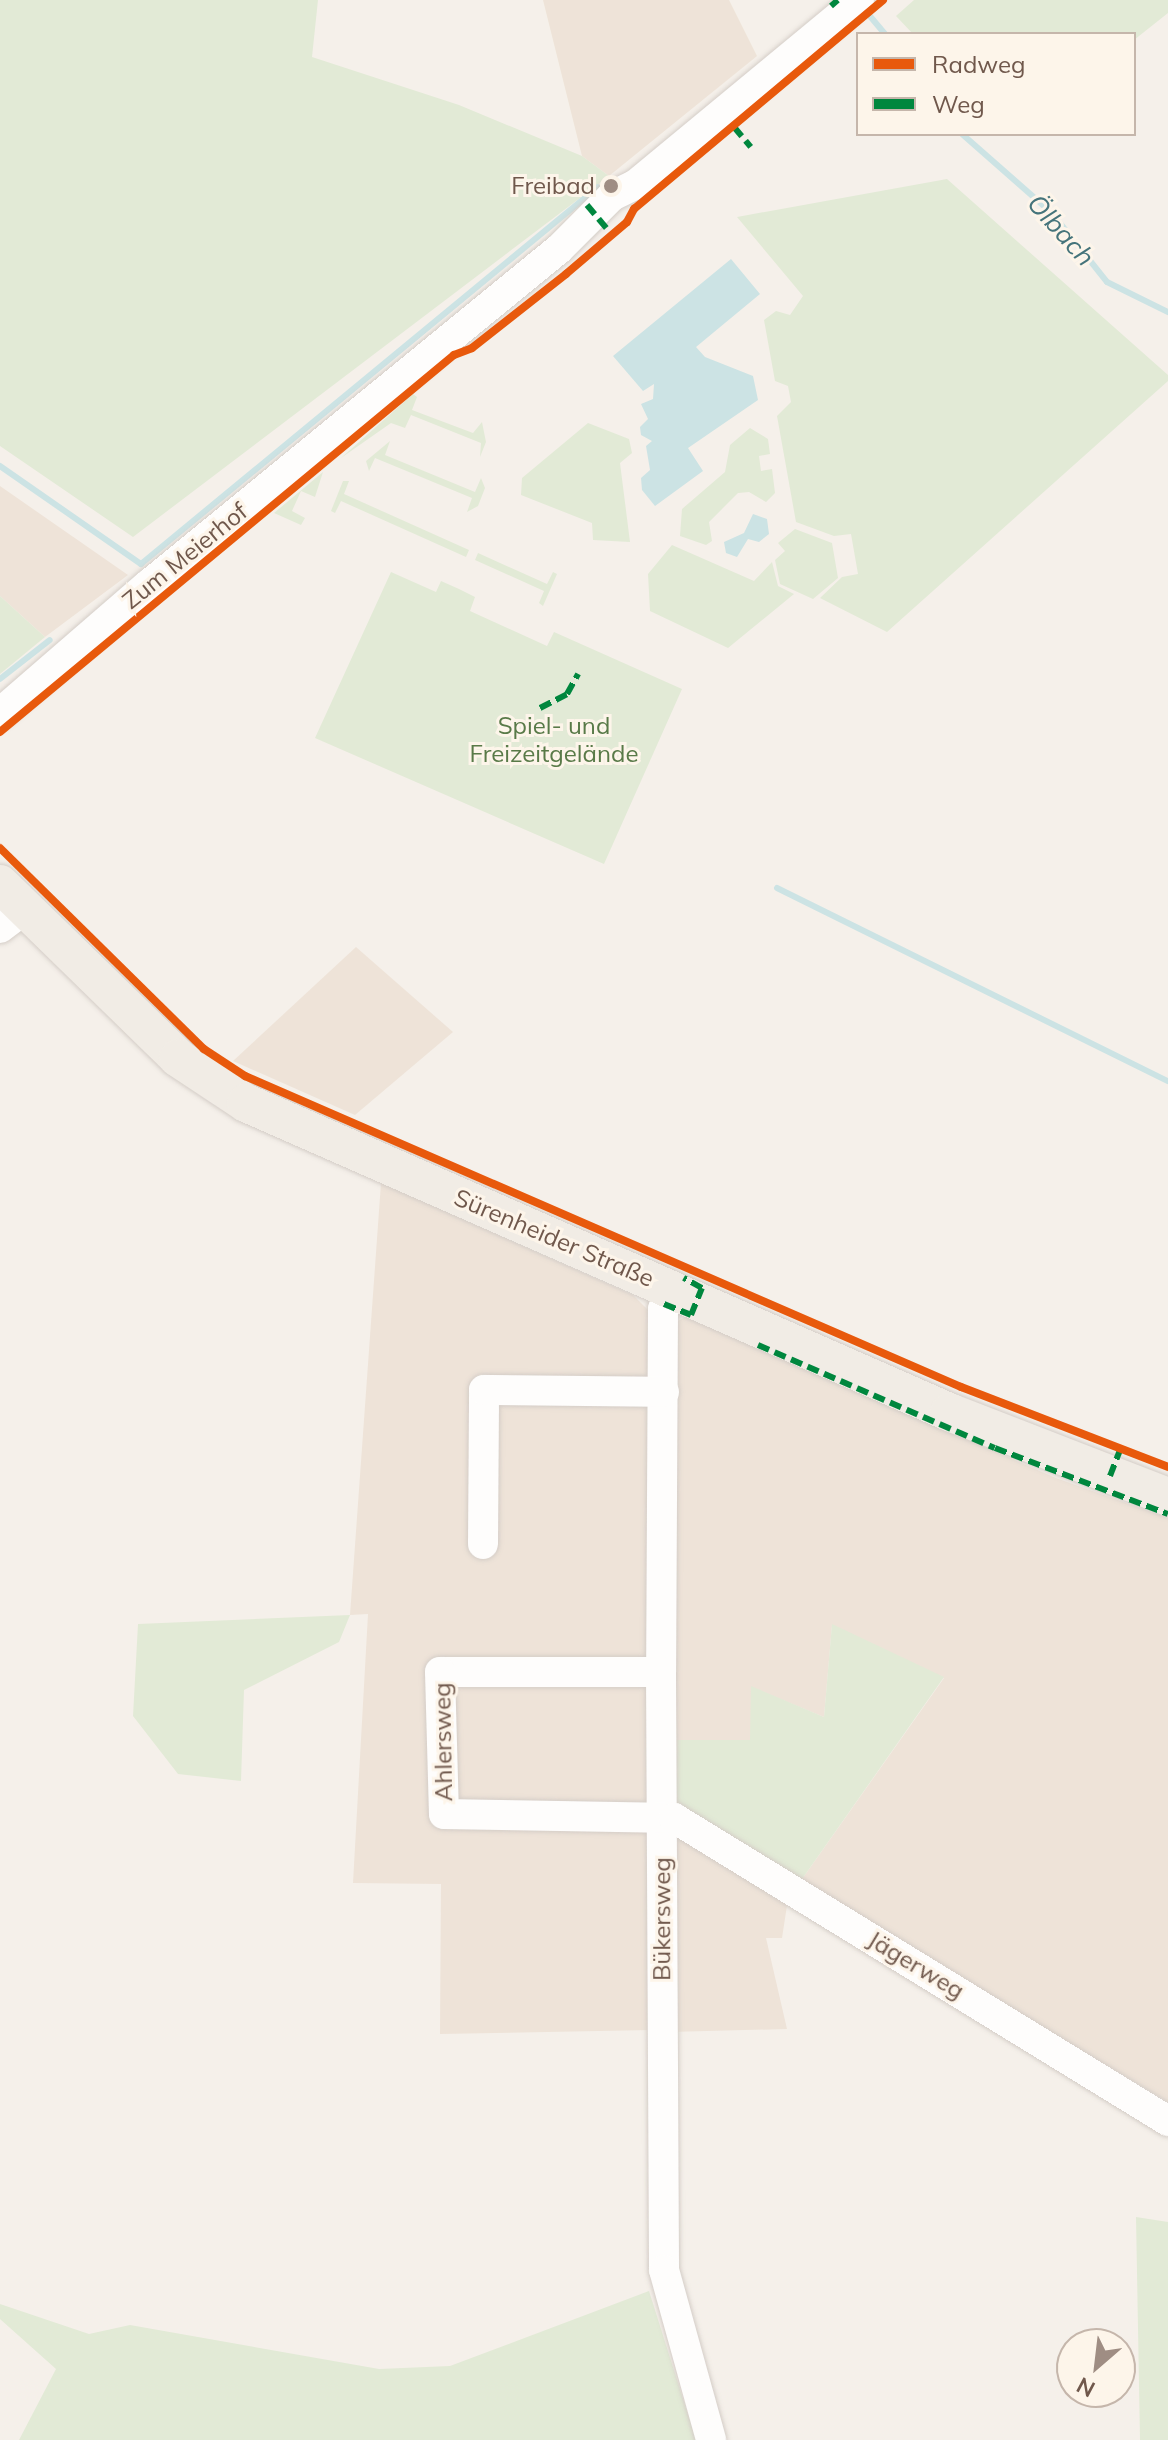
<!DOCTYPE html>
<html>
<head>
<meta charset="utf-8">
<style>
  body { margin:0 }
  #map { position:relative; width:1168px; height:2440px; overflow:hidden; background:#f5f0ea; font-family:Mulish,sans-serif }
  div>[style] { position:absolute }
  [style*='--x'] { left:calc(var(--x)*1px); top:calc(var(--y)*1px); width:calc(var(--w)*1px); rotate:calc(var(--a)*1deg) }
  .residential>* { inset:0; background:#eee3d8 }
  .green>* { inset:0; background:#e2ead6 }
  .water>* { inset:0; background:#cce3e4 }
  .stream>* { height:6px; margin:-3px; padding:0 3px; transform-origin:3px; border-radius:3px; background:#cce3e4 }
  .roads { filter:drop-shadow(0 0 2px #d4cdc7) drop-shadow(0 0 2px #d4cdc7) }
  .minor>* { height:30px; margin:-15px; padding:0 15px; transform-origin:15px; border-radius:15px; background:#fefdfc }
  .major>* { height:38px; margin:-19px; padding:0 19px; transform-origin:19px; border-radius:19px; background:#f1ece5 }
  .quiet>* { height:6px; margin-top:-3px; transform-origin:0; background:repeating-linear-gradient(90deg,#00873e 0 12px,transparent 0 18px) }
  .cycleway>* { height:8px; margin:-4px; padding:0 4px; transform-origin:4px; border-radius:4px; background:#e8590c }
  .dots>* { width:22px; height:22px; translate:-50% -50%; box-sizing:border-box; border:4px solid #fdf5ea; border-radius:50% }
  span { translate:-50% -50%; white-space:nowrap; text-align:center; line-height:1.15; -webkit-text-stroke:6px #fdf5ea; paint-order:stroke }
  .poi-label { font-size:24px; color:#70584c }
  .right { translate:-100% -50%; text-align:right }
  .street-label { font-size:24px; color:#70584c }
  .park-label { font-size:24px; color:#597a48 }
  .water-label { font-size:26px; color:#45747b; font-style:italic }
  .legend { position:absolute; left:856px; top:32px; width:280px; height:104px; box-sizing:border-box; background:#fdf5ea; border:2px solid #c5b6ab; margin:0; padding:10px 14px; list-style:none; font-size:24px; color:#70584c }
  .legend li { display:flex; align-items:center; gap:16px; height:40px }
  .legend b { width:40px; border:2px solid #c5b6ab }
  .north { position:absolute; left:1056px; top:2328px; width:80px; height:80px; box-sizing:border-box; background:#fdf5ea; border:2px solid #c5b6ab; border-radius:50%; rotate:208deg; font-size:22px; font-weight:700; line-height:32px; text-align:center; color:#70584c }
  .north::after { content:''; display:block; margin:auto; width:28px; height:36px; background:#9f8d83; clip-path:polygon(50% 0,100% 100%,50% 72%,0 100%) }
</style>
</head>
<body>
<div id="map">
  <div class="residential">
    <i style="clip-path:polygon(543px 0,729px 0,757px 56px,609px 176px,582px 156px)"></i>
    <i style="clip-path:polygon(0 486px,128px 575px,45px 637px,0 596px)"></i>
    <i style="clip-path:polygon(356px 947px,453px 1032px,355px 1115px,233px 1061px)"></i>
    <i style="clip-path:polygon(381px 1183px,633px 1295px,654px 1316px,651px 2030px,440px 2034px,441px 1884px,353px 1883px,368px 1614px,350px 1615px)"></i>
    <i style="clip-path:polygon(685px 1317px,1056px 1478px,1168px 1518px,1168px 2102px,800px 1882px,944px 1678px,832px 1625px,824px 1717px,751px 1687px,751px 1740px,669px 1740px,676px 1322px)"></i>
    <i style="clip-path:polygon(671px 1828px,788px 1899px,782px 1938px,766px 1938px,787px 2029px,669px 2032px)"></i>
  </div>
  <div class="green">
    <i style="clip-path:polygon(0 0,318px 0,312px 57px,459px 105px,582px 156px,609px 176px,133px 537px,0 446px)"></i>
    <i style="clip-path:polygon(914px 0,1168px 0,1168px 13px,1134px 40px,1134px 34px,913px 34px,896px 16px)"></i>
    <i style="clip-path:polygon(947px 179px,1168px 375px,1168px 381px,887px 632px,820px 598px,842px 577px,858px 574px,851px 534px,834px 536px,796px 522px,777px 416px,791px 402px,788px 386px,775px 381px,764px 320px,776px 311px,790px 315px,803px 296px,737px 217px)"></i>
    <i style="clip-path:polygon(413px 394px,417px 397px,412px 410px,473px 433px,482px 422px,486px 442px,480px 457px,481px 443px,411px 415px,405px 428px,391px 423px,341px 458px)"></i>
    <i style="clip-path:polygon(588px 423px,629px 439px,632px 453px,620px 463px,630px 542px,593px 540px,592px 523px,521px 495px,522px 478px)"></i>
    <i style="clip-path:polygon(750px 428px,768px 439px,770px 454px,759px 456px,761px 471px,772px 469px,775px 493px,766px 502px,749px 492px,738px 493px,709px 522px,712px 541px,706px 545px,680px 536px,682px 509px,725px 472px,730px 445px)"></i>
    <i style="clip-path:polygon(390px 441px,385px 455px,475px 492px,481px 478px,485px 488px,478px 506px,467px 512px,472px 498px,375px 458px,369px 471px,366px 461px)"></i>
    <i style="clip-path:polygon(323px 472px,315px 497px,301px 491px,292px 511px,305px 518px,301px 525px,274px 513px)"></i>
    <i style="clip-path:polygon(343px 481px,349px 481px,344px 494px,469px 550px,466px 557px,341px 501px,335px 513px,331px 511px)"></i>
    <i style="clip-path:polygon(795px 529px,832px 543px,838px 578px,813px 599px,780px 584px,775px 560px,785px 551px,778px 543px)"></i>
    <i style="clip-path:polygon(672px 545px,754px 581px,772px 562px,778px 586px,794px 594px,728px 648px,650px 611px,648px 574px)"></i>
    <i style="clip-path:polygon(478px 553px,547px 584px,553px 572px,557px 574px,543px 606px,539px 603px,544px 591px,475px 560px)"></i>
    <i style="clip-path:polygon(391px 572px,436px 592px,441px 581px,459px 589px,475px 597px,470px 611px,547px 646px,554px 632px,682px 689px,604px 864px,315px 738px)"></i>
    <i style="clip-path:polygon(0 596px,45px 637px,0 674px)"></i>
    <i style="clip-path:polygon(350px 1615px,339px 1642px,244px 1690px,241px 1781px,178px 1774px,133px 1716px,138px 1624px)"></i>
    <i style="clip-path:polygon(832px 1624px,944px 1677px,800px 1882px,669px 1800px,669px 1740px,750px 1740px,751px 1686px,824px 1717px)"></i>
    <i style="clip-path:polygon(1136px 2217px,1168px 2222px,1168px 2440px,1140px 2440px)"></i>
    <i style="clip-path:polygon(649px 2291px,696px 2440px,19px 2440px,56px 2369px,0 2319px,0 2304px,89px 2334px,130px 2325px,379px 2369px,450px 2366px)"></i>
  </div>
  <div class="water">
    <i style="clip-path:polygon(731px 259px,760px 294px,696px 347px,705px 357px,753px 376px,758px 400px,688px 448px,703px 471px,655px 506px,642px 490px,641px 478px,650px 470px,646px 446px,652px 441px,641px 435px,640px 427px,648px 419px,641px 404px,653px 399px,654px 384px,643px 391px,613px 356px)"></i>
    <i style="clip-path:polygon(753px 514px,767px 519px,769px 534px,759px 542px,748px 539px,737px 557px,726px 553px,724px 542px,744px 533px)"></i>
  </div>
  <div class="stream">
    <i style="--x:864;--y:9;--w:33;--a:50"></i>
    <i style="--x:962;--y:134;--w:120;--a:41.3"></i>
    <i style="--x:1052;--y:213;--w:88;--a:51.4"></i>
    <i style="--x:1107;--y:282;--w:68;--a:26.2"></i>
    <i style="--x:0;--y:466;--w:172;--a:34.8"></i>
    <i style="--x:141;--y:564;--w:592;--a:-39.52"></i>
    <i style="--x:0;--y:679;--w:63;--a:-38"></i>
    <i style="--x:777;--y:888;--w:436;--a:26.3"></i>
  </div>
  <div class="roads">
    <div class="minor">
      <i style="--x:0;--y:713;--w:196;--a:-40.9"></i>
      <i style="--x:148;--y:585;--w:531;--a:-39.27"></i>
      <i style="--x:559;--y:249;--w:75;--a:-45"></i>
      <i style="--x:612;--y:196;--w:25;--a:-26"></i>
      <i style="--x:635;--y:185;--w:291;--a:-39.6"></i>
      <i style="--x:0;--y:928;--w:31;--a:-37"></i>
      <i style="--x:670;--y:1289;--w:21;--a:109"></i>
      <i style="--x:663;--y:1309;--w:363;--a:90.3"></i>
      <i style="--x:661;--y:1672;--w:598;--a:89.71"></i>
      <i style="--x:664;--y:2270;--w:176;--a:74.5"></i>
      <i style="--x:483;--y:1544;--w:154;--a:-89.6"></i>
      <i style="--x:484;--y:1390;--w:180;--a:0.6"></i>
      <i style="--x:661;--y:1672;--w:221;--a:180"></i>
      <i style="--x:440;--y:1672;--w:142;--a:88.4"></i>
      <i style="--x:444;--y:1814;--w:230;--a:1"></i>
      <i style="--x:674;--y:1818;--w:580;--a:31.52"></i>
    </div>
    <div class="major">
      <i style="--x:0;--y:884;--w:249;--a:44.3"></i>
      <i style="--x:178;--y:1058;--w:82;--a:33.5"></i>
      <i style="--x:246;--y:1103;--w:768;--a:23.73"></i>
      <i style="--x:949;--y:1412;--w:235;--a:21.2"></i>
    </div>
  </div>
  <div class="quiet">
    <i style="--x:831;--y:6;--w:9;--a:-41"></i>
    <i style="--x:734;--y:127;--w:26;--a:50"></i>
    <i style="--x:587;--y:205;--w:39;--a:50"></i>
    <i style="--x:540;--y:708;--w:30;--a:-27"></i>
    <i style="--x:567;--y:694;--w:23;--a:-61"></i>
    <i style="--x:664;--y:1304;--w:29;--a:22"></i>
    <i style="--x:691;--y:1315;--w:29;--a:-68"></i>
    <i style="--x:702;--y:1288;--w:21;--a:-151"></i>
    <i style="--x:758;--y:1345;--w:258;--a:23.5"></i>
    <i style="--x:995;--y:1448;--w:185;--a:20.9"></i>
    <i style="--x:1110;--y:1476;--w:28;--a:-69"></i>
  </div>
  <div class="cycleway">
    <i style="--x:0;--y:732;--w:590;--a:-39.71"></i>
    <i style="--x:454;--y:355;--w:19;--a:-21"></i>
    <i style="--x:472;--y:348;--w:120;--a:-38.2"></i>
    <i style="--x:566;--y:274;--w:80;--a:-40.4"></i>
    <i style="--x:627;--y:222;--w:15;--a:-62"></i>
    <i style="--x:634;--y:209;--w:325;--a:-40"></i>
    <i style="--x:0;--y:848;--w:286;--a:44.6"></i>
    <i style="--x:204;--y:1049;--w:49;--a:33.4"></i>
    <i style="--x:245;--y:1076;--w:781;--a:23.48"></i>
    <i style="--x:961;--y:1387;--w:222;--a:21.1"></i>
  </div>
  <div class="dots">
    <i style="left:611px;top:186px;background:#9f8d83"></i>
  </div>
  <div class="poi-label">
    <span class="right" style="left:595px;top:186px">Freibad</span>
  </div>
  <div class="street-label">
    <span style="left:185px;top:556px;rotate:-39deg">Zum Meierhof</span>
    <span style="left:554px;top:1238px;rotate:23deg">Sürenheider Straße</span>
    <span style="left:443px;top:1742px;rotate:-91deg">Ahlersweg</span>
    <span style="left:662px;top:1919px;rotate:-90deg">Bükersweg</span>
    <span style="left:916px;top:1965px;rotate:31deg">Jägerweg</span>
  </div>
  <div class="park-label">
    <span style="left:554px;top:740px">Spiel- und<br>Freizeitgelände</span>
  </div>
  <div class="water-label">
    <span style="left:1061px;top:230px;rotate:48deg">Ölbach</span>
  </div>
  <ul class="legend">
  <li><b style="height:10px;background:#e8590c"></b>Radweg</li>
  <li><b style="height:10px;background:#00873e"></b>Weg</li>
  </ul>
  <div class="north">N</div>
</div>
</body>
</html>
